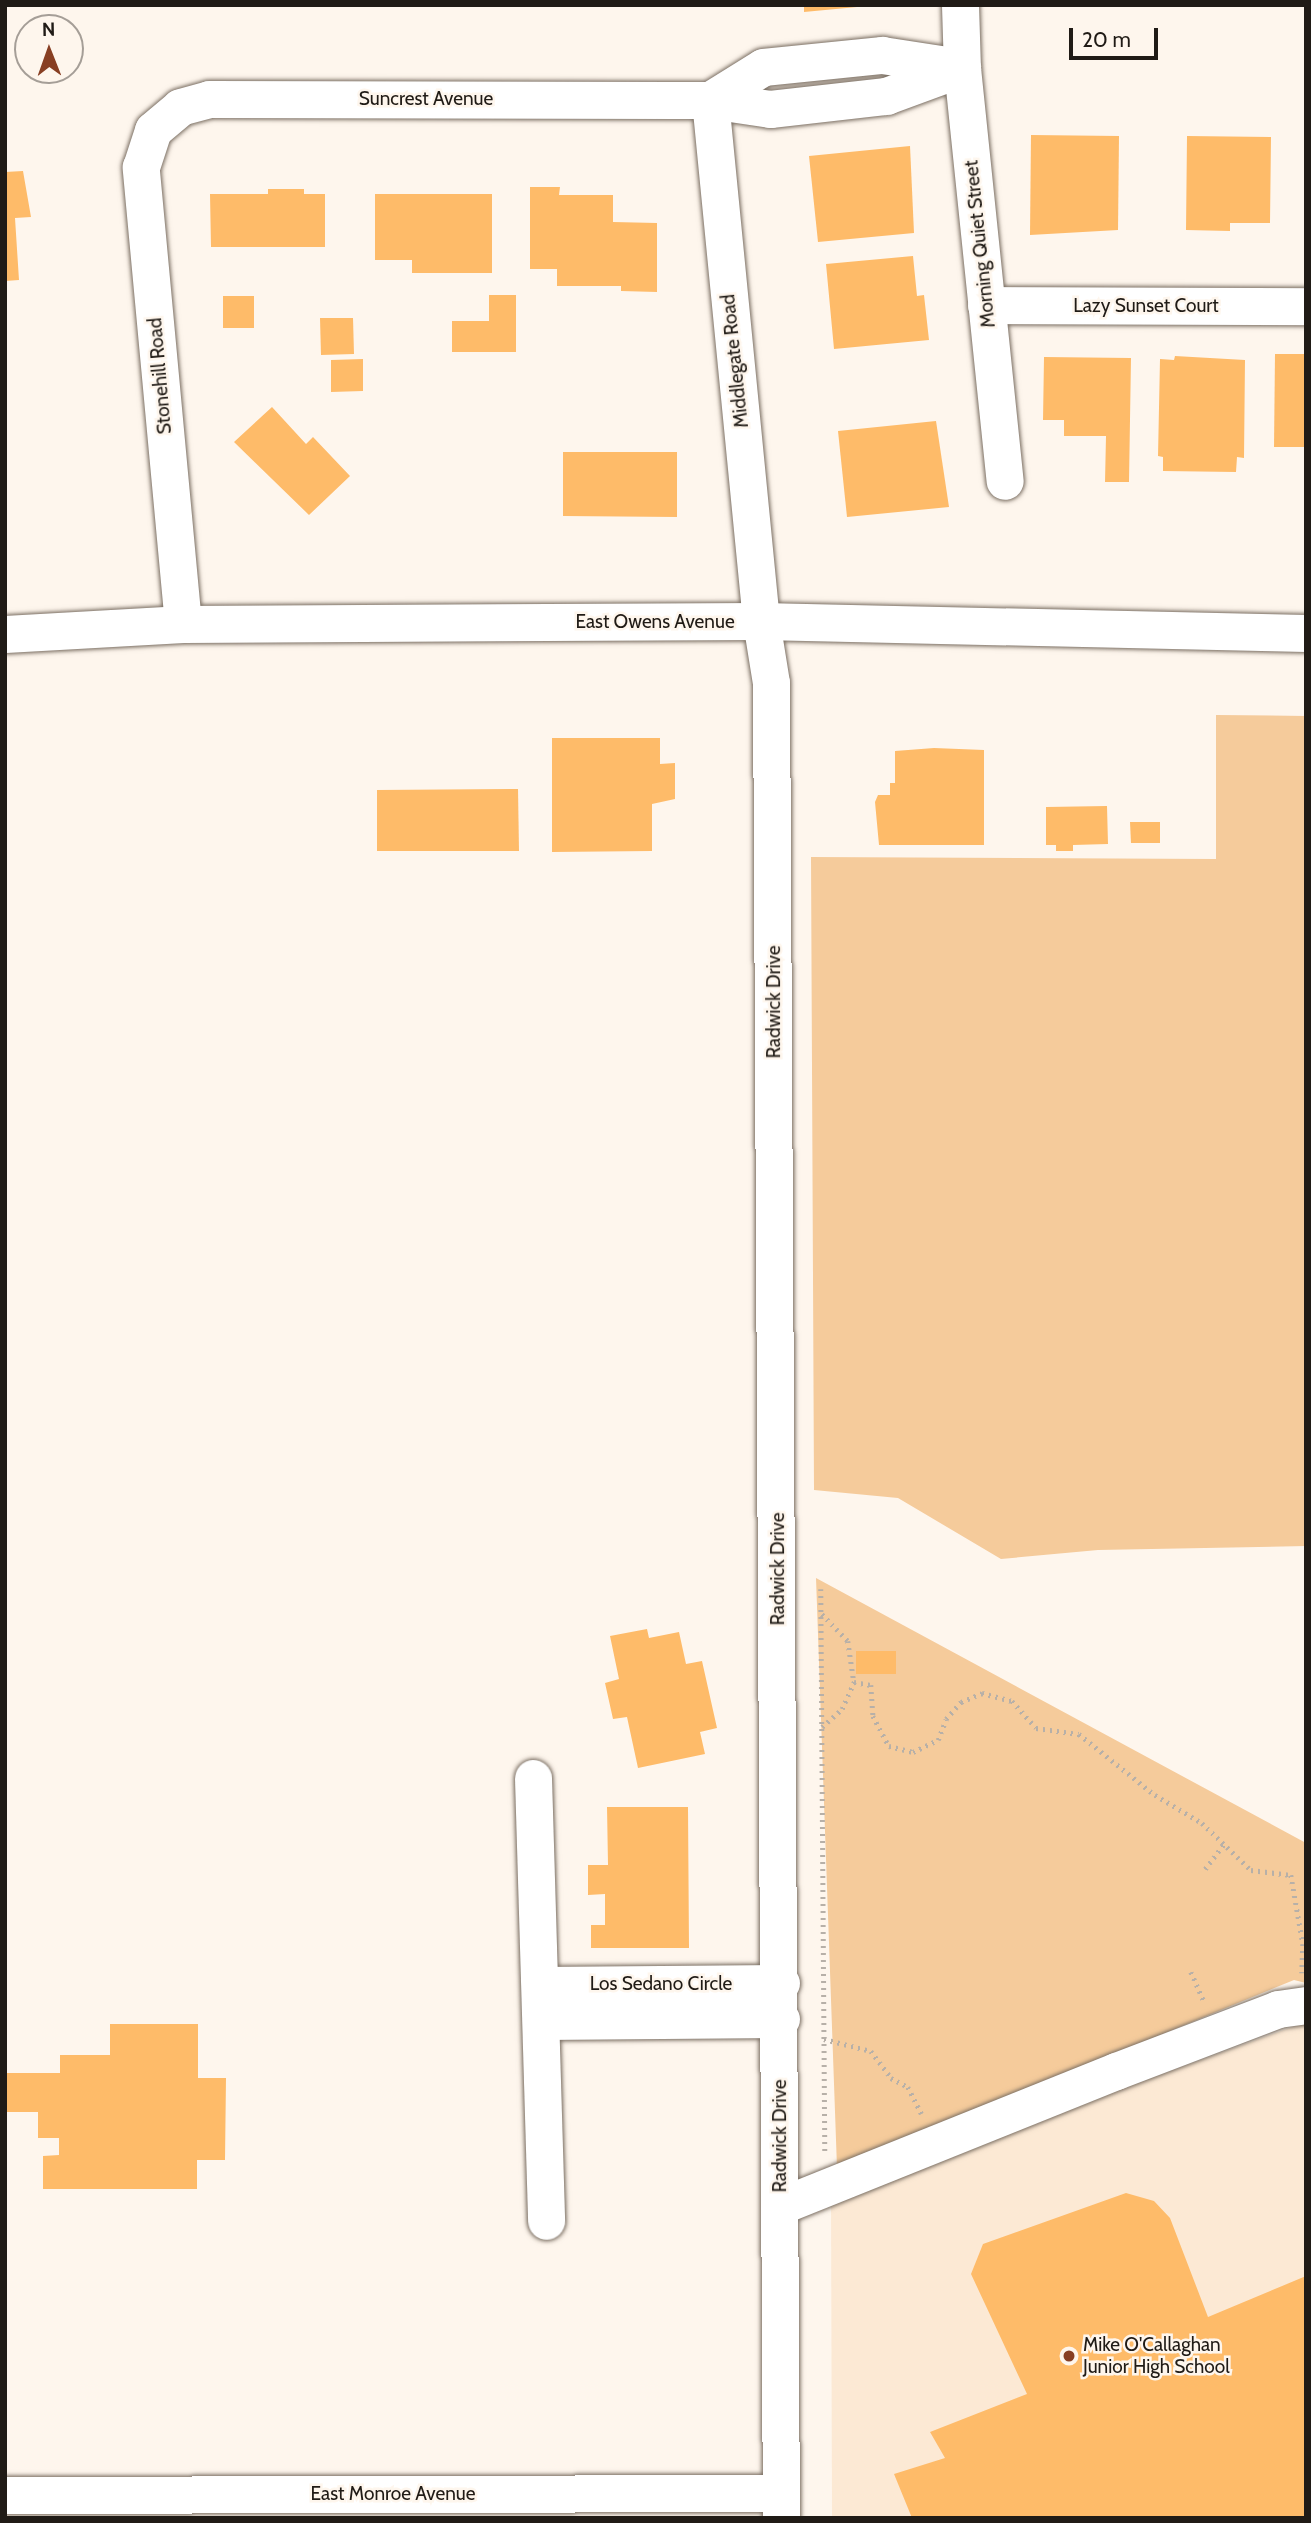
<!DOCTYPE html>
<html>
<head>
<meta charset="utf-8">
<style>
  body { margin:0 }
  #map { position:relative; width:1311px; height:2523px; overflow:hidden; background:#fef6ed; font-family:Cabin,sans-serif }
  div>[style] { position:absolute }
  [style*='--x'] { left:calc(var(--x)*1px); top:calc(var(--y)*1px); width:calc(var(--w)*1px); rotate:calc(var(--a)*1deg) }
  .built>* { inset:0; background:#fce9d4 }
  .green>* { inset:0; background:#f5cb9b }
  .building>* { inset:0; background:#febb69 }
  .path>* { height:4.5px; margin-top:-2.25px; transform-origin:0; background:repeating-linear-gradient(90deg,#b7b0a8 0 2px,transparent 0 7px) }
  .roads { filter:drop-shadow(0 0 2px #7b6f63) drop-shadow(0 0 2px #7b6f63) }
  .minor>* { height:37px; margin:-18.5px; padding:0 18.5px; transform-origin:18.5px; border-radius:18.5px; background:#fff }
  .dots>* { width:19px; height:19px; translate:-50% -50%; box-sizing:border-box; border:4px solid #fef6ed; border-radius:50% }
  span { translate:-50% -50%; white-space:nowrap; text-align:center; line-height:1.15; -webkit-text-stroke:5px #fef6ed; paint-order:stroke }
  .street-label { font-size:19px; color:#201b16 }
  .poi-label { font-size:19px; color:#201b16 }
  .left { translate:0 -50%; text-align:left }
  .frame { position:absolute; inset:0; border:7px solid #201b16; pointer-events:none }
  .north { position:absolute; left:14px; top:14px; width:70px; height:70px; box-sizing:border-box; background:#fef6ed; border:2px solid #a59e97; border-radius:50%; rotate:359deg; font-size:19px; font-weight:700; line-height:28px; text-align:center; color:#201b16 }
  .north::after { content:''; display:block; margin:auto; width:24px; height:32px; background:#883f23; clip-path:polygon(50% 0,100% 100%,50% 72%,0 100%) }
  .scale { position:absolute; left:1069px; top:28px; width:89px; height:32px; box-sizing:border-box; border:4px solid #201b16; border-top:0; padding-left:9px; font-size:21px; line-height:24px; white-space:nowrap; color:#201b16; -webkit-text-stroke:5px #fef6ed; paint-order:stroke }
</style>
</head>
<body>
<div id="map">
  <div class="built">
    <i style="clip-path:polygon(1306px 2022px,1306px 2518px,832px 2518px,831px 2194px)"></i>
  </div>
  <div class="green">
    <i style="clip-path:polygon(1216px 715px,1306px 716px,1306px 1546px,1098px 1550px,1001px 1559px,898px 1498px,814px 1490px,811px 857px,1216px 859px)"></i>
    <i style="clip-path:polygon(816px 1578px,1306px 1843px,1306px 1983px,1294px 1980px,837px 2168px)"></i>
  </div>
  <div class="building">
    <i style="clip-path:polygon(804px 5px,857px 5px,857px 7px,804px 12px)"></i>
    <i style="clip-path:polygon(1031px 135px,1119px 136px,1118px 230px,1030px 235px)"></i>
    <i style="clip-path:polygon(1187px 136px,1271px 137px,1270px 223px,1230px 223px,1230px 231px,1186px 230px)"></i>
    <i style="clip-path:polygon(910px 146px,914px 233px,818px 242px,809px 156px)"></i>
    <i style="clip-path:polygon(23px 171px,31px 217px,15px 218px,19px 280px,5px 281px,5px 172px)"></i>
    <i style="clip-path:polygon(530px 187px,560px 187px,559px 195px,613px 195px,613px 222px,657px 223px,657px 292px,621px 291px,621px 286px,557px 286px,557px 269px,530px 269px)"></i>
    <i style="clip-path:polygon(268px 189px,304px 189px,304px 194px,325px 194px,325px 247px,211px 247px,210px 194px,268px 194px)"></i>
    <i style="clip-path:polygon(375px 194px,492px 194px,492px 273px,412px 273px,412px 260px,375px 260px)"></i>
    <i style="clip-path:polygon(913px 256px,917px 296px,924px 295px,929px 340px,834px 349px,826px 264px)"></i>
    <i style="clip-path:polygon(489px 295px,516px 295px,516px 352px,452px 352px,452px 321px,489px 321px)"></i>
    <i style="clip-path:polygon(223px 296px,254px 296px,254px 328px,223px 328px)"></i>
    <i style="clip-path:polygon(320px 318px,353px 318px,354px 354px,321px 355px)"></i>
    <i style="clip-path:polygon(1275px 354px,1306px 354px,1306px 447px,1274px 447px)"></i>
    <i style="clip-path:polygon(1175px 356px,1245px 360px,1244px 458px,1237px 457px,1236px 472px,1163px 471px,1163px 457px,1158px 456px,1160px 359px,1174px 360px)"></i>
    <i style="clip-path:polygon(1044px 357px,1131px 358px,1129px 482px,1105px 482px,1106px 436px,1064px 436px,1064px 420px,1043px 420px)"></i>
    <i style="clip-path:polygon(363px 359px,363px 391px,331px 392px,331px 360px)"></i>
    <i style="clip-path:polygon(272px 407px,306px 444px,313px 437px,350px 476px,309px 515px,234px 442px)"></i>
    <i style="clip-path:polygon(936px 421px,949px 507px,847px 517px,838px 431px)"></i>
    <i style="clip-path:polygon(563px 452px,677px 452px,677px 517px,563px 516px)"></i>
    <i style="clip-path:polygon(552px 738px,660px 738px,660px 764px,675px 763px,675px 799px,652px 804px,652px 851px,552px 852px)"></i>
    <i style="clip-path:polygon(934px 748px,984px 750px,984px 845px,879px 845px,875px 802px,878px 795px,890px 795px,890px 783px,895px 783px,895px 751px)"></i>
    <i style="clip-path:polygon(518px 789px,519px 851px,377px 851px,377px 790px)"></i>
    <i style="clip-path:polygon(1107px 806px,1108px 844px,1073px 845px,1073px 851px,1056px 851px,1056px 845px,1046px 845px,1046px 807px)"></i>
    <i style="clip-path:polygon(1130px 822px,1160px 822px,1160px 843px,1131px 843px)"></i>
    <i style="clip-path:polygon(647px 1629px,649px 1638px,679px 1632px,686px 1664px,702px 1661px,717px 1728px,700px 1732px,705px 1754px,638px 1768px,627px 1717px,613px 1719px,605px 1683px,619px 1679px,610px 1636px)"></i>
    <i style="clip-path:polygon(856px 1651px,896px 1651px,896px 1674px,856px 1674px)"></i>
    <i style="clip-path:polygon(607px 1807px,688px 1807px,689px 1948px,591px 1948px,591px 1925px,605px 1925px,605px 1894px,588px 1895px,588px 1865px,608px 1865px)"></i>
    <i style="clip-path:polygon(110px 2024px,198px 2024px,198px 2078px,226px 2078px,225px 2160px,197px 2160px,197px 2189px,43px 2189px,43px 2156px,59px 2155px,59px 2138px,38px 2138px,38px 2112px,5px 2112px,5px 2073px,60px 2073px,60px 2055px,110px 2055px)"></i>
    <i style="clip-path:polygon(1126px 2193px,1154px 2201px,1170px 2218px,1208px 2317px,1306px 2276px,1306px 2518px,912px 2518px,894px 2474px,945px 2458px,930px 2432px,1027px 2394px,971px 2274px,983px 2244px)"></i>
  </div>
  <div class="path">
    <i style="--x:821;--y:1589;--w:563;--a:89.59"></i>
    <i style="--x:822;--y:1614;--w:37;--a:46"></i>
    <i style="--x:848;--y:1641;--w:41;--a:81.7"></i>
    <i style="--x:822;--y:1727;--w:27;--a:-42"></i>
    <i style="--x:842;--y:1709;--w:30;--a:-66"></i>
    <i style="--x:854;--y:1682;--w:17;--a:10"></i>
    <i style="--x:871;--y:1685;--w:31;--a:86"></i>
    <i style="--x:873;--y:1716;--w:34;--a:62"></i>
    <i style="--x:889;--y:1746;--w:25;--a:14"></i>
    <i style="--x:913;--y:1752;--w:28;--a:-26"></i>
    <i style="--x:938;--y:1740;--w:22;--a:-69"></i>
    <i style="--x:946;--y:1719;--w:23;--a:-49"></i>
    <i style="--x:961;--y:1702;--w:23;--a:-23"></i>
    <i style="--x:982;--y:1693;--w:31;--a:15"></i>
    <i style="--x:1012;--y:1701;--w:36;--a:48"></i>
    <i style="--x:1036;--y:1728;--w:43;--a:7.9"></i>
    <i style="--x:1079;--y:1734;--w:97;--a:38.8"></i>
    <i style="--x:1155;--y:1795;--w:55;--a:30.8"></i>
    <i style="--x:1202;--y:1823;--w:68;--a:43.8"></i>
    <i style="--x:1251;--y:1870;--w:40;--a:7.1"></i>
    <i style="--x:1291;--y:1875;--w:70;--a:80.1"></i>
    <i style="--x:1303;--y:1944;--w:29;--a:92"></i>
    <i style="--x:1205;--y:1869;--w:31;--a:-53"></i>
    <i style="--x:1191;--y:1972;--w:34;--a:66"></i>
    <i style="--x:824;--y:2039;--w:49;--a:14.3"></i>
    <i style="--x:871;--y:2051;--w:34;--a:53"></i>
    <i style="--x:891;--y:2078;--w:19;--a:28"></i>
    <i style="--x:908;--y:2087;--w:30;--a:63"></i>
  </div>
  <div class="roads">
    <div class="minor">
      <i style="--x:960;--y:5;--w:63;--a:88.2"></i>
      <i style="--x:962;--y:68;--w:415;--a:84.1"></i>
      <i style="--x:710;--y:100;--w:523;--a:84.41"></i>
      <i style="--x:761;--y:621;--w:63;--a:80.8"></i>
      <i style="--x:771;--y:683;--w:1835;--a:89.69"></i>
      <i style="--x:710;--y:100;--w:62;--a:-31.9"></i>
      <i style="--x:763;--y:67;--w:120;--a:-5.8"></i>
      <i style="--x:882;--y:55;--w:79;--a:8.7"></i>
      <i style="--x:986;--y:305;--w:320;--a:0.2"></i>
      <i style="--x:183;--y:624;--w:459;--a:-95.3"></i>
      <i style="--x:141;--y:167;--w:39;--a:-72"></i>
      <i style="--x:153;--y:130;--w:35;--a:-40"></i>
      <i style="--x:180;--y:107;--w:30;--a:-15"></i>
      <i style="--x:209;--y:99;--w:501;--a:0.11"></i>
      <i style="--x:710;--y:100;--w:61;--a:8.5"></i>
      <i style="--x:770;--y:109;--w:117;--a:-6.4"></i>
      <i style="--x:886;--y:96;--w:81;--a:-20.2"></i>
      <i style="--x:5;--y:634;--w:178;--a:-3.2"></i>
      <i style="--x:183;--y:624;--w:578;--a:-0.3"></i>
      <i style="--x:761;--y:621;--w:545;--a:1.26"></i>
      <i style="--x:533;--y:1778;--w:443;--a:88.3"></i>
      <i style="--x:541;--y:1985;--w:240;--a:-0.5"></i>
      <i style="--x:542;--y:2021;--w:239;--a:-0.5"></i>
      <i style="--x:780;--y:2206;--w:362;--a:-21.9"></i>
      <i style="--x:1116;--y:2071;--w:173;--a:-20.9"></i>
      <i style="--x:1278;--y:2009;--w:28;--a:-8"></i>
      <i style="--x:5;--y:2495;--w:776;--a:-0.15"></i>
    </div>
  </div>
  <div class="dots">
    <i style="left:1069px;top:2356px;background:#883f23"></i>
  </div>
  <div class="street-label">
    <span style="left:426px;top:99px">Suncrest Avenue</span>
    <span style="left:980px;top:244px;rotate:-96deg">Morning Quiet Street</span>
    <span style="left:1146px;top:306px">Lazy Sunset Court</span>
    <span style="left:735px;top:361px;rotate:-96deg">Middlegate Road</span>
    <span style="left:160px;top:376px;rotate:-95deg">Stonehill Road</span>
    <span style="left:655px;top:622px">East Owens Avenue</span>
    <span style="left:774px;top:1002px;rotate:-90deg">Radwick Drive</span>
    <span style="left:778px;top:1569px;rotate:-90deg">Radwick Drive</span>
    <span style="left:661px;top:1984px">Los Sedano Circle</span>
    <span style="left:780px;top:2136px;rotate:-90deg">Radwick Drive</span>
    <span style="left:393px;top:2494px">East Monroe Avenue</span>
  </div>
  <div class="poi-label">
    <span class="left" style="left:1083px;top:2356px">Mike O'Callaghan<br>Junior High School</span>
  </div>
  <div class="frame"></div>
  <div class="north">N</div>
  <div class="scale">20 m</div>
</div>
</body>
</html>
